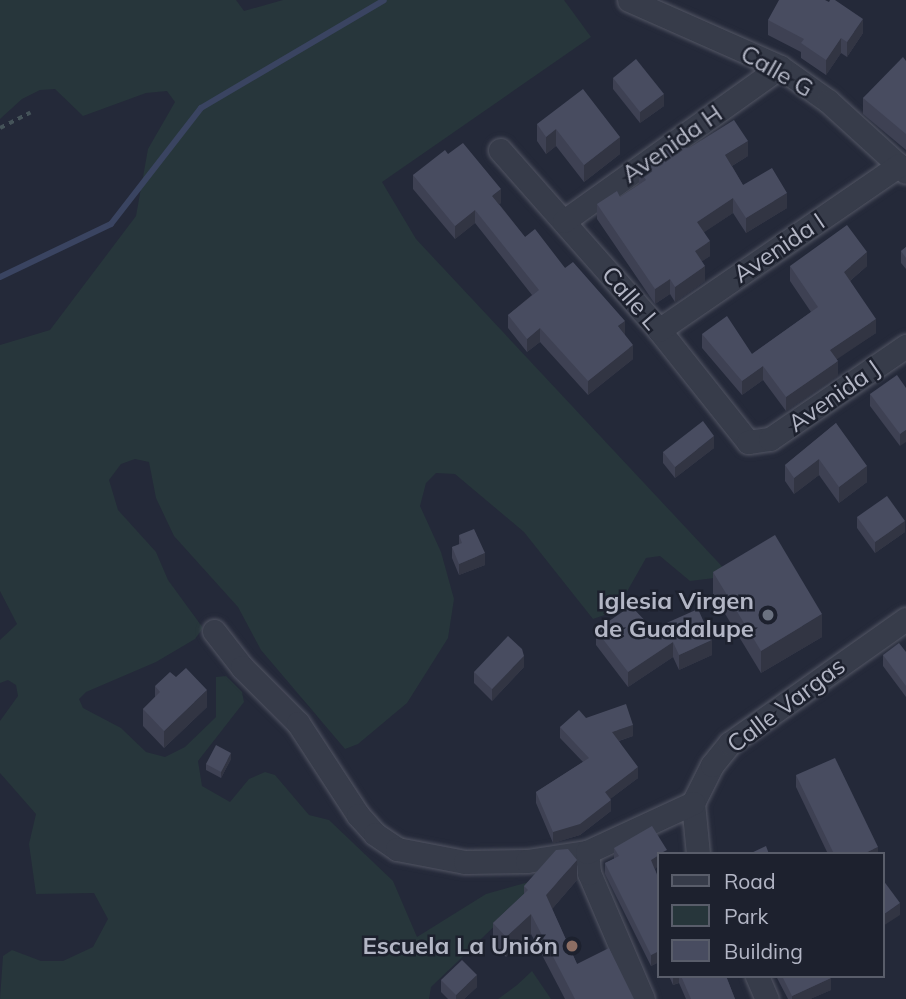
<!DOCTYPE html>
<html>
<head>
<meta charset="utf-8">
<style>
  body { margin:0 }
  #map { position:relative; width:906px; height:999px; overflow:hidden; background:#242939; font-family:Mulish,sans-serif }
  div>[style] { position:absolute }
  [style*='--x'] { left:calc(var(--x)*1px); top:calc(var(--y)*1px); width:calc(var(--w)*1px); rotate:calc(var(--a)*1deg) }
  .green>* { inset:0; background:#27363b }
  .stream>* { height:6px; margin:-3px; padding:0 3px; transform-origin:3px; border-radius:3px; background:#3a4461 }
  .path>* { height:3.5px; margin-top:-1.75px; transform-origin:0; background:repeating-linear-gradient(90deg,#455359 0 5px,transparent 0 10px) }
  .roads { filter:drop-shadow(0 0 2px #535664) drop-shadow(0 0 2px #535664) }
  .minor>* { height:23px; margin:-11.5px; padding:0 11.5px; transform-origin:11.5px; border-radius:11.5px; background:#373c4a }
  .wall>* { inset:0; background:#3e4153 }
  .shaded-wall>* { inset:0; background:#323543 }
  .building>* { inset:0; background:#484c60 }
  .dots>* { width:19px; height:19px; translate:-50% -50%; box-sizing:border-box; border:4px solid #1d212e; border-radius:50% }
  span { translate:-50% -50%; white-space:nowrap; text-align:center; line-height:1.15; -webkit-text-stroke:5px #1d212e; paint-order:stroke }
  .street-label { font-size:24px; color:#b3b6c5 }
  .poi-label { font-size:24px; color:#b3b6c5; font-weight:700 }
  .right { translate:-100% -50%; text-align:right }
  .legend { position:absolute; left:657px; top:852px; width:228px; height:126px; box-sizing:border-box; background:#1d212e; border:2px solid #595d6a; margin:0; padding:9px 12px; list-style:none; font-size:21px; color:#b3b6c5 }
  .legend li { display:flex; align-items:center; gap:14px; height:35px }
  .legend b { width:35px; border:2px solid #595d6a }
</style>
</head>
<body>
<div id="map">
  <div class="green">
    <i style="clip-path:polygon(0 0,236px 0,244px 11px,283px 0,564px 0,591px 37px,382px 182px,416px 239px,731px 576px,690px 581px,660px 556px,646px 558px,616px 611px,593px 619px,524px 532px,455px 474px,436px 473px,426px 483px,420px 506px,441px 552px,454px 599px,448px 638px,407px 703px,358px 744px,345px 749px,261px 650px,238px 607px,174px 536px,156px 498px,149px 462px,135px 459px,121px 464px,109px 480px,118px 510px,156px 552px,168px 580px,203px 628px,195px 639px,156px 662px,86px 692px,79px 699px,83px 708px,121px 728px,146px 752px,165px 757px,185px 747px,216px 717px,216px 677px,226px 676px,242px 692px,244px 702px,198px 761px,202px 786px,230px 802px,249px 779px,265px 772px,275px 775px,309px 815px,329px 820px,393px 881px,417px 937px,486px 894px,529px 882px,528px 894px,431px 987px,429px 999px,0 999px,3px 956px,12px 950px,41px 961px,63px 961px,93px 947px,108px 919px,94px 893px,36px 894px,29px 844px,36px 814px,0 773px,0 721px,18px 696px,16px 685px,8px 680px,0 683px,0 640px,17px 624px,0 591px,0 345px,50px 330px,136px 216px,148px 149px,175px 102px,167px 91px,146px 93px,83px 116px,55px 89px,40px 90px,22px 99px,0 119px)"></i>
    <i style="clip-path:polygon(532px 971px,551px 999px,498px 999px,517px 985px)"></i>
  </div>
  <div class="stream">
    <i style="--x:0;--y:277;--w:123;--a:-25.5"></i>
    <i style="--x:111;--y:224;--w:147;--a:-52.2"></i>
    <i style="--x:201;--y:108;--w:212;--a:-30.5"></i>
  </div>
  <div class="path">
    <i style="--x:0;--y:128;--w:34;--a:-27"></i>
  </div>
  <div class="roads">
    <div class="minor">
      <i style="--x:629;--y:0;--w:165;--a:23.9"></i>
      <i style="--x:780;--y:67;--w:59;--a:35.3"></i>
      <i style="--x:828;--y:101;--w:105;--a:42.3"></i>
      <i style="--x:500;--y:150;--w:240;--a:48.5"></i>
      <i style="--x:659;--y:330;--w:143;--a:51.5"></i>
      <i style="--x:748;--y:442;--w:22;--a:-8"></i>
      <i style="--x:770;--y:439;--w:165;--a:-34.4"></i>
      <i style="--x:564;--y:221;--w:265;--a:-35.5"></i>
      <i style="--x:659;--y:330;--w:291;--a:-34.5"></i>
      <i style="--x:214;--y:631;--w:46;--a:52.1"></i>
      <i style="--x:242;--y:667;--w:79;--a:45"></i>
      <i style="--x:298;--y:723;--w:110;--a:56.9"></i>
      <i style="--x:358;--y:815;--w:25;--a:48"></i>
      <i style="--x:375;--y:834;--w:27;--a:34"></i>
      <i style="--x:397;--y:849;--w:69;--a:10.8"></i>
      <i style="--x:465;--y:862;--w:62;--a:-0.9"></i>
      <i style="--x:527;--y:861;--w:61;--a:-8.5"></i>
      <i style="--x:698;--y:854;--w:51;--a:-95.6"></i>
      <i style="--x:693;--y:803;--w:42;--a:-63.4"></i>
      <i style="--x:712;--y:765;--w:28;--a:-51"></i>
      <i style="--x:730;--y:743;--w:215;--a:-35.2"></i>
      <i style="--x:757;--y:976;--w:25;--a:67"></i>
      <i style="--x:643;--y:999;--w:137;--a:-113.2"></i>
      <i style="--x:589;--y:873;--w:21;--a:-95"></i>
      <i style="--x:587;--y:852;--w:117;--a:-24.8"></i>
    </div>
  </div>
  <div class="wall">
    <i style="clip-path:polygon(768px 20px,863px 33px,847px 57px,841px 53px,826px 75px,801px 58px,801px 52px,768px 35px)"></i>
    <i style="clip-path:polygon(906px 61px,906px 150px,863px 114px,863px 98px)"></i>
    <i style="clip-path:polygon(613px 78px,664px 106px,640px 123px,613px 89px)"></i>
    <i style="clip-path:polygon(537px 124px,620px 137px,620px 154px,584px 182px,556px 146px,546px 154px,537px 141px)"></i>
    <i style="clip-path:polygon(448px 154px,501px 203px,499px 204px,525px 237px,565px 268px,624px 335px,633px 359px,588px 395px,540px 342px,527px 352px,508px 328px,508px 315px,532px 295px,475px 223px,455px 239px,413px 189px,413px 175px)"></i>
    <i style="clip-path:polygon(748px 156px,732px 166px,743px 185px,787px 208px,746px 233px,733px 213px,704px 232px,710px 256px,702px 261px,705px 281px,675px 302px,670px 294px,655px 304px,597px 219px,597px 204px,620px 197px,639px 185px,639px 170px)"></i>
    <i style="clip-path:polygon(906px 247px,906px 269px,901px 263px,901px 251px)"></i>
    <i style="clip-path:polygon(790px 266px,867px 266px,850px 281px,876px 333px,836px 359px,838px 376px,786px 411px,763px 380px,742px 395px,702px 348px,702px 334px,752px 354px,811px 312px,790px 281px)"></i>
    <i style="clip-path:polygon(906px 388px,900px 446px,870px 406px,870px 394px)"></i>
    <i style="clip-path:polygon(836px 423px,867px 482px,839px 503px,819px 475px,794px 494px,785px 481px,785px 465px)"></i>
    <i style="clip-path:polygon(714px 448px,675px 478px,663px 463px,663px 452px)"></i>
    <i style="clip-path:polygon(857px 517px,905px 532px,875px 553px,857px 528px)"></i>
    <i style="clip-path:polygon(459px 535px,485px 565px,459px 575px,452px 558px,452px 547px,459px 545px)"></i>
    <i style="clip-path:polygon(713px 572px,822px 637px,761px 673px,713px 594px)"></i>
    <i style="clip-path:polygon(653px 629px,712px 655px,679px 670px,673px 657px,628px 687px,596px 645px,596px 630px)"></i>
    <i style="clip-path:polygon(906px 652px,906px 697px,883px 666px,883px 655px)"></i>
    <i style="clip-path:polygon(524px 667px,492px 701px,474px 683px,474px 672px)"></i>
    <i style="clip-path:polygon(155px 686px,207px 707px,164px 748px,143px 726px,143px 709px,155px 697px)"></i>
    <i style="clip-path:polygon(586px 718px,633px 736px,619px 741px,638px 778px,610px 799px,611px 811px,580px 835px,553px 843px,536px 803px,536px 792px,583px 762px,560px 738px,560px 727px)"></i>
    <i style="clip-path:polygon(231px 759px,221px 778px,206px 770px,206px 764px)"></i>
    <i style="clip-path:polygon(796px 775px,878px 854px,828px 854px,796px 787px)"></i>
    <i style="clip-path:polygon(614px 848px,667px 854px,655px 869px,659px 880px,659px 962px,651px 966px,605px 874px,605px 863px,614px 859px)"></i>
    <i style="clip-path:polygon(577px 880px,552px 909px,577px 964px,634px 999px,565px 999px,531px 934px,506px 957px,493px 943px,493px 923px,524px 894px,524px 886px)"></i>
    <i style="clip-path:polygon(669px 976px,726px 976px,735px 999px,686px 999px,679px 983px,673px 985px)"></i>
    <i style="clip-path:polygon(776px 976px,830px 976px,831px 990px,810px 999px,788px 999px)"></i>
    <i style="clip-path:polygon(441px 980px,477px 987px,464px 999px,448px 999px,441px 992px)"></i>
  </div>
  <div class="shaded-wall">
    <i style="clip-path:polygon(863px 19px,863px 33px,847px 57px,847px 42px)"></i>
    <i style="clip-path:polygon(841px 38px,841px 53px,826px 75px,826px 60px)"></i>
    <i style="clip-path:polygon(664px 94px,664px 106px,640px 123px,640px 112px)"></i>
    <i style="clip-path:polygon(556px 129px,556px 146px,546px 154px,546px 137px)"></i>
    <i style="clip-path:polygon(620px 137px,620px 154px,584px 182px,584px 165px)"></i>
    <i style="clip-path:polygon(748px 141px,748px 156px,725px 170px,725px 155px)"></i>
    <i style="clip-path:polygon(501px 189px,501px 203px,492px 210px,492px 196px)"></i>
    <i style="clip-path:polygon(787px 193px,787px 208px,746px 233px,746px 218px)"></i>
    <i style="clip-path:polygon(733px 198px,733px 213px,697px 237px,697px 222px)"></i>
    <i style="clip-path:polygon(475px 210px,475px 223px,455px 239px,455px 226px)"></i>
    <i style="clip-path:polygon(710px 241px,710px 256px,695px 266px,695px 251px)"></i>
    <i style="clip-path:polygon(867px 252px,867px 266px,844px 286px,844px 272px)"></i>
    <i style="clip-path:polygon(705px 266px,705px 281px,675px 302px,675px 287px)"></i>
    <i style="clip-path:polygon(670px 279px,670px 294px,655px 304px,655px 289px)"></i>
    <i style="clip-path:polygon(876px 319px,876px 333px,830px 364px,830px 350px)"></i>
    <i style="clip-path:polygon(625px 321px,625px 335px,618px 326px)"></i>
    <i style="clip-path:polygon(540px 328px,540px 342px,527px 352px,527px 339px)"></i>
    <i style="clip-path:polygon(633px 345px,633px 359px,588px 395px,588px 381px)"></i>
    <i style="clip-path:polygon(838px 361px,838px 376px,786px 411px,786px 397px)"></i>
    <i style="clip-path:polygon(763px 366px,763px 380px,742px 395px,742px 381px)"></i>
    <i style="clip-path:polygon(906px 430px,906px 442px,900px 446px,900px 434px)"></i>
    <i style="clip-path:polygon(714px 436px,714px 448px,675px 478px,675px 467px)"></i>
    <i style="clip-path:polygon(819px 459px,819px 475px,794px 494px,794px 478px)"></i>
    <i style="clip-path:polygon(867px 466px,867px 482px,839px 503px,839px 487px)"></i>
    <i style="clip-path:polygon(905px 521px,905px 532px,875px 553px,875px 542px)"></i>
    <i style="clip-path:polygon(485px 553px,485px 565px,459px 575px,459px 564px)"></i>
    <i style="clip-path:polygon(822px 614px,822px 637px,761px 673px,761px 651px)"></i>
    <i style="clip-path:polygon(712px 640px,712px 655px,679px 670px,679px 655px)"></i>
    <i style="clip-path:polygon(673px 642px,673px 657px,628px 687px,628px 672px)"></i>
    <i style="clip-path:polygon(524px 656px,524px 667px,492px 701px,492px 689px)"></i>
    <i style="clip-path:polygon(207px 690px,207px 707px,164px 748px,164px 731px)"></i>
    <i style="clip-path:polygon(633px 725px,633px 736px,612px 743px,612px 732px)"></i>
    <i style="clip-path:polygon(231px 753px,231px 759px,221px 778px,221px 772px)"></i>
    <i style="clip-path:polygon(638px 767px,638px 778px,605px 803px,605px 792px)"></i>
    <i style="clip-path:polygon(611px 800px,611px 811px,580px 835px,553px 843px,553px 832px)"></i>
    <i style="clip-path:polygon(878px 847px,878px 854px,863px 854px)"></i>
    <i style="clip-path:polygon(659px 855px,659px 866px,651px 871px,651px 860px)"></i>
    <i style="clip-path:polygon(577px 860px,577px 880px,546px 916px,546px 895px)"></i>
    <i style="clip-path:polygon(900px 903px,900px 915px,883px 926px,883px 915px)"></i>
    <i style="clip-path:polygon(531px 914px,531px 934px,506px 957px,506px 937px)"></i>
    <i style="clip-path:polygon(659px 951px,659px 962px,651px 966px,651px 955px)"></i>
    <i style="clip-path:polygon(477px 975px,477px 987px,464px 999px,456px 999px,456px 995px)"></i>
    <i style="clip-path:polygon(673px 976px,679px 976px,679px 983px,673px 985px)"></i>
    <i style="clip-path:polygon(831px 978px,831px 990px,810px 999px,792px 999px,792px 996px)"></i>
  </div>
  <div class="building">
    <i style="clip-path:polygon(779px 0,825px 0,829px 2px,830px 0,835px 0,863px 19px,847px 42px,841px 38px,826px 60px,801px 43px,804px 39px,768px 20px)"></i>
    <i style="clip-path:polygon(903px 57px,906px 61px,906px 134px,863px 98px)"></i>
    <i style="clip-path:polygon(636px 59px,664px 94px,640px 112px,613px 78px)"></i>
    <i style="clip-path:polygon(583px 89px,620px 137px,584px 165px,556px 129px,546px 137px,537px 124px)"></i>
    <i style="clip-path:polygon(734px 120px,748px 141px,725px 155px,743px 185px,772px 168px,787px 193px,746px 218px,733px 198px,697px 222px,710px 241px,695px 251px,705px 266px,675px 287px,670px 279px,655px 289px,597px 204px,617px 191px,620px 197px,646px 180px,639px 170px,672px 146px,689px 148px)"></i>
    <i style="clip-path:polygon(463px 143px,501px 189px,492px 196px,525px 237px,535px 229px,565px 268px,573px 262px,625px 321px,618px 326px,633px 345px,588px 381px,540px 328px,527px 339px,508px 315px,539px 290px,475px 210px,455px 226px,413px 175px,445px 150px,448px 154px)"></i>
    <i style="clip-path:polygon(847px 225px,867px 252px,844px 272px,876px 319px,830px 350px,838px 361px,786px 397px,763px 366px,742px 381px,702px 334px,727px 316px,752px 354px,818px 307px,790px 266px)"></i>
    <i style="clip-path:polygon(906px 247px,906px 258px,901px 251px)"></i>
    <i style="clip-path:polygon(897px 375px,906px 388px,906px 430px,900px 434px,870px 394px)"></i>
    <i style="clip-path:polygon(703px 421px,714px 436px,675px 467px,663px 452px)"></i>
    <i style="clip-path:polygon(836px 423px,867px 466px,839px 487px,819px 459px,794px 478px,785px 465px)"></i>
    <i style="clip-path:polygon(887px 496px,905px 521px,875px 542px,857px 517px)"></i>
    <i style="clip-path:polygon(474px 529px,485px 553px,459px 564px,452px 547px,462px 543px,459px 535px)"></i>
    <i style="clip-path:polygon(775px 535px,822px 614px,761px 651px,713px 572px)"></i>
    <i style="clip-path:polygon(631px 606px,653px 629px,698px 609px,712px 640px,679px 655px,673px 642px,628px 672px,596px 630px)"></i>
    <i style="clip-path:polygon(508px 636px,522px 649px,524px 656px,492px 689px,474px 672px)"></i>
    <i style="clip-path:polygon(899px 643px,906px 652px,906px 686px,883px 655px)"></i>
    <i style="clip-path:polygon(186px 668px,207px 690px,164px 731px,143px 709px,160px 692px,155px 686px,170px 672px,176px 677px)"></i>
    <i style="clip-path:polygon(626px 704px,633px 725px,612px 732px,638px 767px,605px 792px,611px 800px,580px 824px,553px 832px,536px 792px,589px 758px,560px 727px,579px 710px,586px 718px)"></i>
    <i style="clip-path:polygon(216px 745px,231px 753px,221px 772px,206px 764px)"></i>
    <i style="clip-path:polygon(835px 758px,878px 847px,863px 854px,834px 854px,796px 775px)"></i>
    <i style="clip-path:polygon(652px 826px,667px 850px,659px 854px,659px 855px,651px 860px,659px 880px,659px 951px,651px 955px,605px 863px,619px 856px,614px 848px)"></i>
    <i style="clip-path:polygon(766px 846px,769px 854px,749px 854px)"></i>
    <i style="clip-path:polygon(568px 849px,577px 860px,546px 895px,577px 964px,609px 948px,634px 999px,575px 999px,531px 914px,506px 937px,493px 923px,528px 890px,524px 886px,556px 850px)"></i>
    <i style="clip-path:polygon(883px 880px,900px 903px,883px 915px)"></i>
    <i style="clip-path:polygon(462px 960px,477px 975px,456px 995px,441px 980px)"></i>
    <i style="clip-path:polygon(681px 976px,726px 976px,735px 999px,691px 999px)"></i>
    <i style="clip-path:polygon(782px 976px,830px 976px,831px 978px,792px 996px)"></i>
  </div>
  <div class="dots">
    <i style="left:768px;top:615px;background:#6b7280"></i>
    <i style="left:572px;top:946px;background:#8d6e63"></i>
  </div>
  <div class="street-label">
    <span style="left:777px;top:71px;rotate:30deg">Calle G</span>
    <span style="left:672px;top:144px;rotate:-35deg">Avenida H</span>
    <span style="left:779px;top:248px;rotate:-34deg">Avenida I</span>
    <span style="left:631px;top:298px;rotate:49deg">Calle L</span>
    <span style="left:834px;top:396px;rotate:-35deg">Avenida J</span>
    <span style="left:786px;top:705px;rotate:-37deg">Calle Vargas</span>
  </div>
  <div class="poi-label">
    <span class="right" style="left:754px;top:615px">Iglesia Virgen<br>de Guadalupe</span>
    <span class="right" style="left:558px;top:946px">Escuela La Unión</span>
  </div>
  <ul class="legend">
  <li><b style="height:9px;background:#373c4a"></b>Road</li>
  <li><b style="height:19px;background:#27363b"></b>Park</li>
  <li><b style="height:19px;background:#484c60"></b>Building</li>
  </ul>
</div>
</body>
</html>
